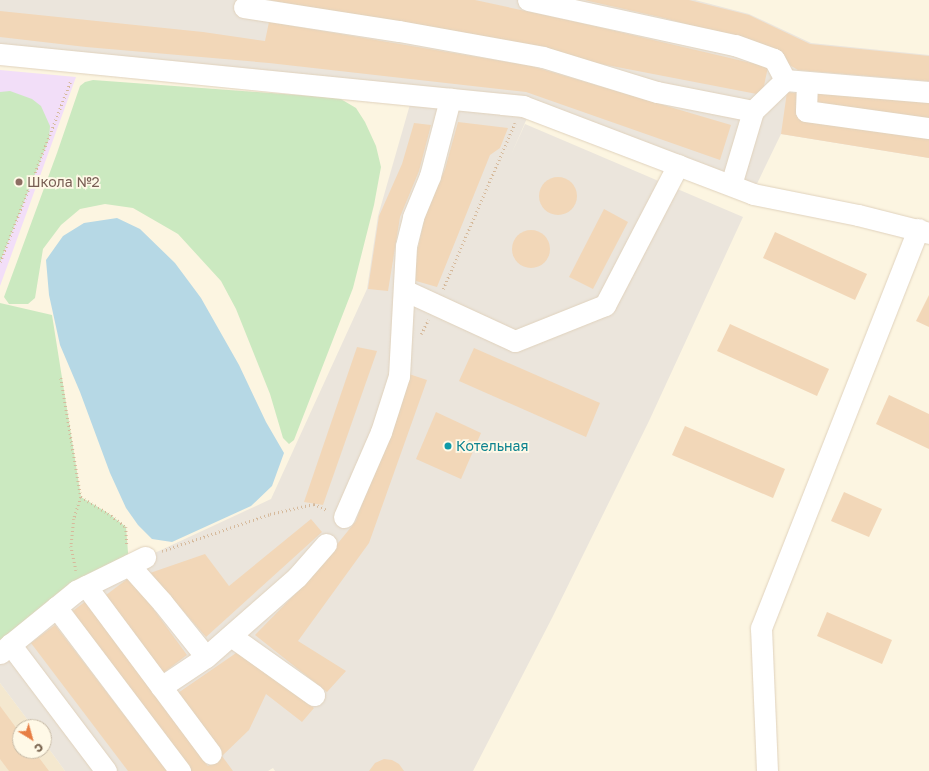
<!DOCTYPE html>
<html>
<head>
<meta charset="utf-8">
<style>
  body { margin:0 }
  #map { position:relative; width:929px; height:771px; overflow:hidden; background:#fcf5e1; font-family:"Golos Text",sans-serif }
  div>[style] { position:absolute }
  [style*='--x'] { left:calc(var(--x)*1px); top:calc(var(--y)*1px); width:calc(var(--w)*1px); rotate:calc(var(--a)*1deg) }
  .residential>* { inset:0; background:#f4e8cf }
  .industrial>* { inset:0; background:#ebe5dc }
  .education>* { inset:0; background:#f2def8 }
  .green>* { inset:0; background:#cbe9c0 }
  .water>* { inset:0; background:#b6d8e5 }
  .building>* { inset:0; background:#f2d7b8 }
  .round { border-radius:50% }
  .path>* { height:2.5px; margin-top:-1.25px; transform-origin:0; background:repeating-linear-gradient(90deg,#d6ba9c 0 1px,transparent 0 4px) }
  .roads { filter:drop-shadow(0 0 1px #e0d2bd) drop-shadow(0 0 1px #e0d2bd) }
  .minor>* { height:21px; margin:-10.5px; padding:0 10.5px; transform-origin:10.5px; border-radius:10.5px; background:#fff }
  .dots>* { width:11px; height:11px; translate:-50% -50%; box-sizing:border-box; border:2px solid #fff9e7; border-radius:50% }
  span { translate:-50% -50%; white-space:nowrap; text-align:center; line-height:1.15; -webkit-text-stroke:3.5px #fff9e7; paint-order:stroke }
  .education-label { font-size:14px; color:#785e54 }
  .left { translate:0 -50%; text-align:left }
  .culture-label { font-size:14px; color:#0d838f }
  .north { position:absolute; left:12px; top:719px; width:40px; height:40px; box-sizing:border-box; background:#fff9e7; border:1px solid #c7bba7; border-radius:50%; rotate:143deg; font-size:11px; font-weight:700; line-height:16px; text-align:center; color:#735d48 }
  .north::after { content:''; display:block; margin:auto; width:14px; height:18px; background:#e77e45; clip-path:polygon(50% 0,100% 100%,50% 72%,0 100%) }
</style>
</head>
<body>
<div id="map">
  <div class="residential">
    <i style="clip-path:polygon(0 683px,33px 727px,20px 727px,20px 751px,44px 751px,44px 742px,65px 771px,0 771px)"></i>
  </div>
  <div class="industrial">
    <i style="clip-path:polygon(0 0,695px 0,749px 14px,811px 43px,929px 55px,929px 158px,781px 134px,753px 192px,531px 109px,511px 155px,525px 124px,743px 217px,649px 421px,552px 618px,473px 771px,275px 771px,273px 768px,268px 771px,65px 771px,44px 742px,44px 727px,33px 727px,0 683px,0 653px,146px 557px,271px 499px,367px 289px,378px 216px,413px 94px,0 51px)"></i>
  </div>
  <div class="education">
    <i style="clip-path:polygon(0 70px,76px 77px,0 286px)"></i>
  </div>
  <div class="green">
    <i style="clip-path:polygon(93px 80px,339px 98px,356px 108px,365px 122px,376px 146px,381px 167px,374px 205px,353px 288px,294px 440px,289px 444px,283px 438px,270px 394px,236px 309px,221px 281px,178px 234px,133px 208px,105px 204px,80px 209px,61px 225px,43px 249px,35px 298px,28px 304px,9px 304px,4px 297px,57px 153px,80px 86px,85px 82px)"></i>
    <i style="clip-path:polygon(10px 91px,32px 99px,41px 106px,50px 126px,49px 139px,0 262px,0 92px)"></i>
    <i style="clip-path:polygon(0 303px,52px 315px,81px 497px,108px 513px,126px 527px,129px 565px,0 653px)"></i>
  </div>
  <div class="water">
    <i style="clip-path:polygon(117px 218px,140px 229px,175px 263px,201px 298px,239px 365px,266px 422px,284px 453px,272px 486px,251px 506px,172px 542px,152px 539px,138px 525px,126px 508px,110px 473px,80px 392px,60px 345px,49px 295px,46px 260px,63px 236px,84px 223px)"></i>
  </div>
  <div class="building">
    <i style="clip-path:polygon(270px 0,475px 0,581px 23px,768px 67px,762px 95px)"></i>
    <i style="clip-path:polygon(584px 0,689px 0,749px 15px,810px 44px,929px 56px,929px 81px,798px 70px,748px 41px,664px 18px)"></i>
    <i style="clip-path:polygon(0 11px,203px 32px,265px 41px,269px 22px,531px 66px,731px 125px,720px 160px,526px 92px,269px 63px,86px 47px,0 37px)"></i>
    <i style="clip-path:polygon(787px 92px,801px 94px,843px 126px,929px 139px,929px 158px,781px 134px)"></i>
    <i style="clip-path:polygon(815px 92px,929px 101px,929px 121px,812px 107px)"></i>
    <i style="clip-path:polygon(458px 122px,508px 128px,500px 148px,490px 155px,437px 287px,416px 281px,414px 266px,425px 216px,445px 169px)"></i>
    <i style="clip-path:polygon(414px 123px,431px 125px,419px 171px,400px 217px,388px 291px,368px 289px,379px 216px,402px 164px)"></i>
    <i class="round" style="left:539px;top:177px;width:38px;height:38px"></i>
    <i style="clip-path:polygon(604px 209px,628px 222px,593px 289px,569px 277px)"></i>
    <i class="round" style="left:512px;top:230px;width:38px;height:38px"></i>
    <i style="clip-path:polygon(775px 232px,867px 274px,855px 300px,763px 258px)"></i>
    <i style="clip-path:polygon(929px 295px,929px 327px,916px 321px)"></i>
    <i style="clip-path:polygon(730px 324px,829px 369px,817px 396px,717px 351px)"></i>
    <i style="clip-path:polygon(357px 347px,377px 351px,323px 505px,304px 502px)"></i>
    <i style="clip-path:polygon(474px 348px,600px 403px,586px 437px,459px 381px)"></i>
    <i style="clip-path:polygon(409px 374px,427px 380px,369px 543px,298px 641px,346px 671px,327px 692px,255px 635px,304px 585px,356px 521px)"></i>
    <i style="clip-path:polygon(889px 395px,929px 414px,929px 449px,876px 424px)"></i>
    <i style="clip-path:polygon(436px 412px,481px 433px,461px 479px,416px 459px)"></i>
    <i style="clip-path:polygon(685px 426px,785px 469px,773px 498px,672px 455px)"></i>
    <i style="clip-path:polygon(844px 492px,882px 509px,869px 537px,831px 521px)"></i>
    <i style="clip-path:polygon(311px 519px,322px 532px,206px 637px,150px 573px,205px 554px,229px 586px)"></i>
    <i style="clip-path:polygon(130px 577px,187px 655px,163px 673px,106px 595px)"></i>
    <i style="clip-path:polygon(86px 601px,208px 766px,222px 756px,233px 771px,191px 771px,70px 613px)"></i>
    <i style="clip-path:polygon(827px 612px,892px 640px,882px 664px,817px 636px)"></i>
    <i style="clip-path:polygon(55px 625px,167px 771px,128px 771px,31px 643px)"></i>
    <i style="clip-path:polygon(239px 651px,314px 708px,302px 722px,266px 694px,249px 730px,222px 756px,178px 693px)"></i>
    <i style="clip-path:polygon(0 706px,20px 733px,20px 751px,34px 751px,49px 771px,9px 771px,0 759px)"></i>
    <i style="clip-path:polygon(384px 759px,392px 760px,399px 764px,404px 771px,369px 771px,375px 763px)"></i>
  </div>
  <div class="path">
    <i style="--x:0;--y:262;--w:195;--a:-68.7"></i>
    <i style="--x:443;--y:289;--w:181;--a:-66.6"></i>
    <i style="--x:421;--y:334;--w:16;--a:-63"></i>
    <i style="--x:61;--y:378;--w:121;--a:80.5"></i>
    <i style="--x:81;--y:497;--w:23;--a:108"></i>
    <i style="--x:74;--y:519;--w:27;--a:96"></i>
    <i style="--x:71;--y:546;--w:25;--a:78"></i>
    <i style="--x:81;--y:497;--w:31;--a:31"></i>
    <i style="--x:108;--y:513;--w:23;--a:38"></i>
    <i style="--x:126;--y:527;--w:19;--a:87"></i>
    <i style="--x:162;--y:551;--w:114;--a:-18.9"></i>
    <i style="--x:270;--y:514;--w:45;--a:-12.8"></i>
    <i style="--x:314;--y:504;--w:14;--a:25"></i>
  </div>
  <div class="roads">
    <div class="minor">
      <i style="--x:528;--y:0;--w:212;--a:12.3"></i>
      <i style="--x:735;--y:45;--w:41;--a:19.7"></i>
      <i style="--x:774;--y:59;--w:24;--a:62"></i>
      <i style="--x:244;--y:7;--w:157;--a:8.8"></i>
      <i style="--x:399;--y:31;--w:146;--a:10.2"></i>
      <i style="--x:543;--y:57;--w:119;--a:17.1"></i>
      <i style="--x:657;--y:92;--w:98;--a:11.2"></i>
      <i style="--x:753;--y:111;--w:77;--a:106.6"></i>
      <i style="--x:0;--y:54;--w:526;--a:5.68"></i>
      <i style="--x:523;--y:106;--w:246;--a:20.9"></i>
      <i style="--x:753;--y:194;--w:107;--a:11.3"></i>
      <i style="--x:858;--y:215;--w:73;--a:14.2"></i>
      <i style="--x:807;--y:82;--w:29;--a:92"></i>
      <i style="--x:806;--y:111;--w:124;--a:7.9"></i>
      <i style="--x:753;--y:111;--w:45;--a:-44.1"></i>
      <i style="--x:785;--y:80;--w:144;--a:4.8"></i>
      <i style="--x:404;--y:290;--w:122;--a:24.7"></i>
      <i style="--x:515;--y:341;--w:97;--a:-21.8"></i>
      <i style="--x:605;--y:305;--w:158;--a:-62.5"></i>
      <i style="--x:344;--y:517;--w:93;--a:-66.5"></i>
      <i style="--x:381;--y:432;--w:59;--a:-72.2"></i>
      <i style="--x:399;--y:376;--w:130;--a:-86.9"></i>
      <i style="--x:406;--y:246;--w:30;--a:-76"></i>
      <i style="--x:413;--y:217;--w:44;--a:-67.5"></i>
      <i style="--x:430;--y:176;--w:80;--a:-75.4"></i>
      <i style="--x:129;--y:565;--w:50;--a:48.3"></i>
      <i style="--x:162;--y:602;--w:70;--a:51.3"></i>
      <i style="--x:206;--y:657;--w:121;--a:-41.3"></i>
      <i style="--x:297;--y:577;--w:44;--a:-48.7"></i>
      <i style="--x:86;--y:586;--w:209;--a:53.3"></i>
      <i style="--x:56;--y:607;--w:206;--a:52.9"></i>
      <i style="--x:231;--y:636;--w:102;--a:35.4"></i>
      <i style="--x:10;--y:644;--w:159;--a:52.9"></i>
      <i style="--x:0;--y:653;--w:98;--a:-39.2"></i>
      <i style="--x:76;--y:591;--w:77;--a:-26.2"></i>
      <i style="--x:161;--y:687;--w:54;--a:-33.7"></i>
      <i style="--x:767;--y:771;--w:143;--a:-92.4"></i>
      <i style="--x:761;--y:628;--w:429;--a:-68.5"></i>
    </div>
  </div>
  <div class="dots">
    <i style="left:19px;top:182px;background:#8d6e63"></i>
    <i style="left:448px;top:446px;background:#0f9aa8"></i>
  </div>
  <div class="education-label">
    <span class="left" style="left:27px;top:182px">Школа №2</span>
  </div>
  <div class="culture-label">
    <span class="left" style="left:456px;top:446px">Котельная</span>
  </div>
  <div class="north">С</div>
</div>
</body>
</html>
